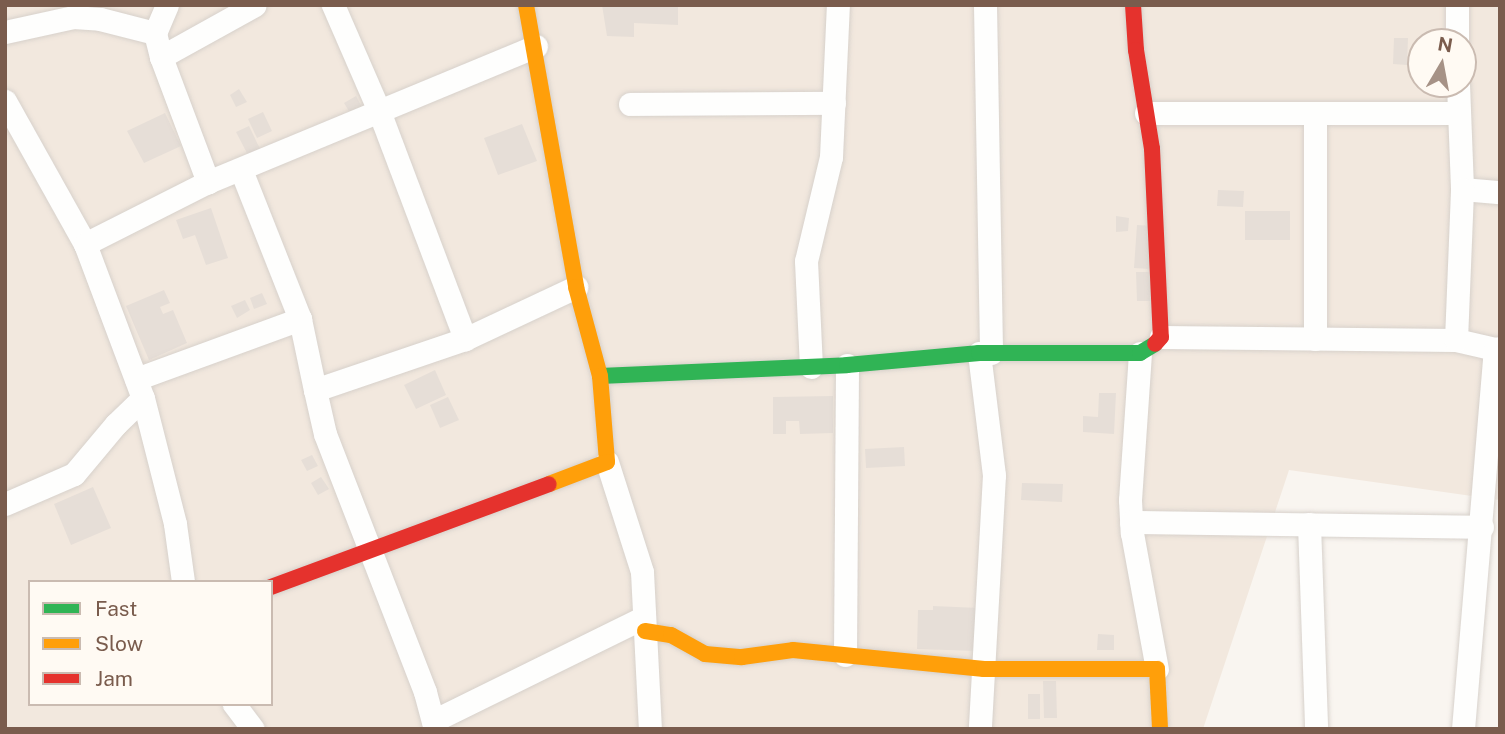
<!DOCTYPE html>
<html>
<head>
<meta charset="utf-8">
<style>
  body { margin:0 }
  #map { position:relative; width:1505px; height:734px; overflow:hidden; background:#f9f5f0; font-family:"Public Sans",sans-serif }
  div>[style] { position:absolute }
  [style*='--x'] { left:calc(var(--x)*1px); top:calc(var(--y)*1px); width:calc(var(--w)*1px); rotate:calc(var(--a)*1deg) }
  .residential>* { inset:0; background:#f2e8de }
  .building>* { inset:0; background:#e6ded7 }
  .roads { filter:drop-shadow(0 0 2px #d7d1cb) drop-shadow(0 0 2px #d7d1cb) }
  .street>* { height:23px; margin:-11.5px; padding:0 11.5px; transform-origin:11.5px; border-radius:11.5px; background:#fefefd }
  .fast>* { height:16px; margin:-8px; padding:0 8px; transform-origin:8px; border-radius:8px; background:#30b455 }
  .slow>* { height:16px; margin:-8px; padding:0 8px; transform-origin:8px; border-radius:8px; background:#ff9f0a }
  .jam>* { height:16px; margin:-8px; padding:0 8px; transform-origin:8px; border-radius:8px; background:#e5322d }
  span { translate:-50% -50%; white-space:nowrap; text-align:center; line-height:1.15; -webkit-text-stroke:5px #fffaf3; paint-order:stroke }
  .frame { position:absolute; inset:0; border:7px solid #7a5c4d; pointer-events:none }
  .legend { position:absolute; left:28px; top:580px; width:245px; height:126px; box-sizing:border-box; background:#fffaf3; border:2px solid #cabbb1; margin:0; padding:9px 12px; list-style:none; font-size:21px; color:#7a5c4d }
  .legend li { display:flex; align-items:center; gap:14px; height:35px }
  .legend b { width:35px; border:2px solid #cabbb1 }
  .north { position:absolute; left:1407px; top:28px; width:70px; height:70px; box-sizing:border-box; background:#fffaf3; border:2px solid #cabbb1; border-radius:50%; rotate:10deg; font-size:19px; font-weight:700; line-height:28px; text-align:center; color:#7a5c4d }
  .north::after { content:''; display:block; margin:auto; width:24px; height:32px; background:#a69286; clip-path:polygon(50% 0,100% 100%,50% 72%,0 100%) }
</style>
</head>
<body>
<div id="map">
  <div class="residential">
    <i style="clip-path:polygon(evenodd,5px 5px,1500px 5px,1500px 500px,1289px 470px,1203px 729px,5px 729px,5px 5px,1421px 42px,1463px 42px,1463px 84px,1421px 84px,1421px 42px,5px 5px,30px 582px,271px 582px,271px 704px,30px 704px,30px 582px)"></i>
  </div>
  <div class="building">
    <i style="clip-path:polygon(602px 5px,678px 5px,678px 25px,634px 23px,634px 37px,607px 36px)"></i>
    <i style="clip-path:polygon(1394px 38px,1408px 38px,1407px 65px,1393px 64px)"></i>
    <i style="clip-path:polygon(239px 89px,247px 102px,236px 107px,230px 95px)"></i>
    <i style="clip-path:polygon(356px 96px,362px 107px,350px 113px,344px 103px)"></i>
    <i style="clip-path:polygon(263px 112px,272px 131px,257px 138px,248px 119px)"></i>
    <i style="clip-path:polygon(165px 113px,181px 146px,144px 163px,127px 131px)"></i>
    <i style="clip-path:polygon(522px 124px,537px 161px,498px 175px,484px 138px)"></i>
    <i style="clip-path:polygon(249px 126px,261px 151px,249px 157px,236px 132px)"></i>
    <i style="clip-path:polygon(1218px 190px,1244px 191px,1243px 207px,1217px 206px)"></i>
    <i style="clip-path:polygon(211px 208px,228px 258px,206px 265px,195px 235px,183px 239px,176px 220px)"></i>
    <i style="clip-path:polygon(1245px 211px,1290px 211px,1290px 240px,1245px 240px)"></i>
    <i style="clip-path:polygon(1116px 216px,1129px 218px,1128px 231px,1116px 232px)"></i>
    <i style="clip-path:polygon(1137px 225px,1153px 226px,1151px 269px,1134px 268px)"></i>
    <i style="clip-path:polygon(1136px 272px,1151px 272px,1151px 301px,1137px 301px)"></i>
    <i style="clip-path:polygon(164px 290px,170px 303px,160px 307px,163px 314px,173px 310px,187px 343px,149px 360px,126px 306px)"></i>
    <i style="clip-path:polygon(262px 293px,267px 304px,254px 309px,250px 298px)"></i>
    <i style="clip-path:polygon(245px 300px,250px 310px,237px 318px,231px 306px)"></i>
    <i style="clip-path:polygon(435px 370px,446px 395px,416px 409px,404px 385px)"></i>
    <i style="clip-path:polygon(1099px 393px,1116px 393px,1114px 434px,1083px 432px,1083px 416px,1098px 417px)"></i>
    <i style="clip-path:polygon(833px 396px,833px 433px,800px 434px,799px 421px,786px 421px,786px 434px,773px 434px,773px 397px)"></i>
    <i style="clip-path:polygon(448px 397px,459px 420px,440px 428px,430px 405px)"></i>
    <i style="clip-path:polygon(904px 447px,905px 466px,866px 468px,865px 449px)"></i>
    <i style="clip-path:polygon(312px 455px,318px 466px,307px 471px,301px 460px)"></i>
    <i style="clip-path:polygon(321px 477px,329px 489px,318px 495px,311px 483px)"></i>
    <i style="clip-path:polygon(1022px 483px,1063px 484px,1062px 502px,1021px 500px)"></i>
    <i style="clip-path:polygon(93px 487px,111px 528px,71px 545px,54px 504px)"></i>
    <i style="clip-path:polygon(933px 606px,979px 608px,977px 651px,917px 649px,918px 610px,933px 610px)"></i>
    <i style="clip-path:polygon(1098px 634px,1114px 635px,1114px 650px,1097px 650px)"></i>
    <i style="clip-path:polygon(1043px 681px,1056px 681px,1057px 718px,1044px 718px)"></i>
    <i style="clip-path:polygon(1028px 694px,1040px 694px,1040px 719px,1028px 719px)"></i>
  </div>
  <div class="roads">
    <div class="street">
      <i style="--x:167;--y:5;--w:30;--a:113"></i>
      <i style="--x:155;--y:33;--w:25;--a:76"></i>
      <i style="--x:161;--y:57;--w:134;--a:69.4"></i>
      <i style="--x:333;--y:5;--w:116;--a:66.5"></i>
      <i style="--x:379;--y:111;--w:244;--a:69.3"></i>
      <i style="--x:465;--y:339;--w:123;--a:-25.1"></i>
      <i style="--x:985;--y:5;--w:348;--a:89"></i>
      <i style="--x:1457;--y:5;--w:37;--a:90"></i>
      <i style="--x:5;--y:32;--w:70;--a:-12.4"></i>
      <i style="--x:73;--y:17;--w:27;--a:4"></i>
      <i style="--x:100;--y:19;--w:57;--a:14.3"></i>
      <i style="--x:161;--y:57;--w:107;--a:-29"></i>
      <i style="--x:1458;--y:84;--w:105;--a:87.8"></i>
      <i style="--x:1462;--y:189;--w:38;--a:5"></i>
      <i style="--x:5;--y:101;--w:164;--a:60.8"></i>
      <i style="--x:85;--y:244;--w:165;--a:69.4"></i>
      <i style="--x:143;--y:398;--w:130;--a:75.7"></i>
      <i style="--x:175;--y:524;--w:59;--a:82.1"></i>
      <i style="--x:630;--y:104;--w:204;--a:-0.3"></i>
      <i style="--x:1146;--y:113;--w:313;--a:0"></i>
      <i style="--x:241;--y:170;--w:160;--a:68.4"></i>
      <i style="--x:300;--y:319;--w:73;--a:78.1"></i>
      <i style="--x:315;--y:390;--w:158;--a:-18.8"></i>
      <i style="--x:85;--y:244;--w:138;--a:-26.8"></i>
      <i style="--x:208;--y:182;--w:355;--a:-22.5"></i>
      <i style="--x:1161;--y:337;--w:295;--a:0.6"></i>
      <i style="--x:1456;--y:340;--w:40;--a:13"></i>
      <i style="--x:1315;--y:339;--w:226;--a:-90"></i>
      <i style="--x:1456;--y:340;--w:151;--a:-87.7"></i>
      <i style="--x:979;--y:353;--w:123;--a:83"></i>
      <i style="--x:994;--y:475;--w:254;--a:93.2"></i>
      <i style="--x:1140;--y:353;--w:147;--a:93.9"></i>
      <i style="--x:1130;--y:500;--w:33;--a:87"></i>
      <i style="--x:1132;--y:533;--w:138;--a:79.6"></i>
      <i style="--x:811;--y:367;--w:106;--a:-92.7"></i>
      <i style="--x:806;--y:261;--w:107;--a:-76.5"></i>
      <i style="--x:831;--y:157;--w:152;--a:-87.4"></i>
      <i style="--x:136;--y:379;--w:175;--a:-20.1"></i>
      <i style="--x:315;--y:390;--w:45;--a:77.2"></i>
      <i style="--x:325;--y:434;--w:277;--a:68.8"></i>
      <i style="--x:425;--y:692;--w:38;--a:75"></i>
      <i style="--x:607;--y:462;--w:115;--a:72.3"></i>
      <i style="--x:642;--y:572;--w:157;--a:87.1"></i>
      <i style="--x:5;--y:504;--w:75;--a:-23.5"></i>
      <i style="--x:74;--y:474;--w:65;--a:-50"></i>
      <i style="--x:116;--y:424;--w:37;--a:-44"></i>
      <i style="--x:1131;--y:522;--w:351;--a:0.8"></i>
      <i style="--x:1309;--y:524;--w:205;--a:88"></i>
      <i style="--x:845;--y:655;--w:290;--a:-89.6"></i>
      <i style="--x:234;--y:704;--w:31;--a:53"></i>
      <i style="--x:433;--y:721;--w:235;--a:-26.2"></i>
      <i style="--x:1463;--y:729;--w:381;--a:-85.2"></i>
      <i style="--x:1495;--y:349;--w:5;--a:-11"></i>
    </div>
    <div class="fast">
      <i style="--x:600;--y:376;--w:247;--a:-2.5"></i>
      <i style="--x:847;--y:365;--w:133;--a:-5.2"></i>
      <i style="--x:979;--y:353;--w:161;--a:0"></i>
      <i style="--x:1140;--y:353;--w:17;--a:-31"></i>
    </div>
    <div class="slow">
      <i style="--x:526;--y:5;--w:286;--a:79.9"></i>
      <i style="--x:576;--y:287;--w:92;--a:74.9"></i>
      <i style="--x:600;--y:376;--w:86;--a:85.3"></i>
      <i style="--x:607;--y:462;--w:62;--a:159.2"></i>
      <i style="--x:645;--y:631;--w:26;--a:9"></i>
      <i style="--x:671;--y:635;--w:39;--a:29"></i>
      <i style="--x:705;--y:654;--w:37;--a:5"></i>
      <i style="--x:742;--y:657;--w:51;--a:-7.8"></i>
      <i style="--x:793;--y:650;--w:192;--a:5.7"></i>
      <i style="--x:984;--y:669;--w:173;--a:0"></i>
      <i style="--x:1157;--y:669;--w:60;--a:87.1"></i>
    </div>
    <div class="jam">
      <i style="--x:1133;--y:5;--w:45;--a:86.2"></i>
      <i style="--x:1136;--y:50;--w:100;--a:80.8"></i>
      <i style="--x:1152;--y:149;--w:188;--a:87.3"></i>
      <i style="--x:1161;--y:337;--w:9;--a:131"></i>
      <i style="--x:271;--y:587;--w:296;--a:-20.3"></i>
    </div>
  </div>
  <div class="frame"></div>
  <ul class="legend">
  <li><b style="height:9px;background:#30b455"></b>Fast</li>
  <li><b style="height:9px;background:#ff9f0a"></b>Slow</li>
  <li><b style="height:9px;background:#e5322d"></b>Jam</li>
  </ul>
  <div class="north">N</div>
</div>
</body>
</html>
